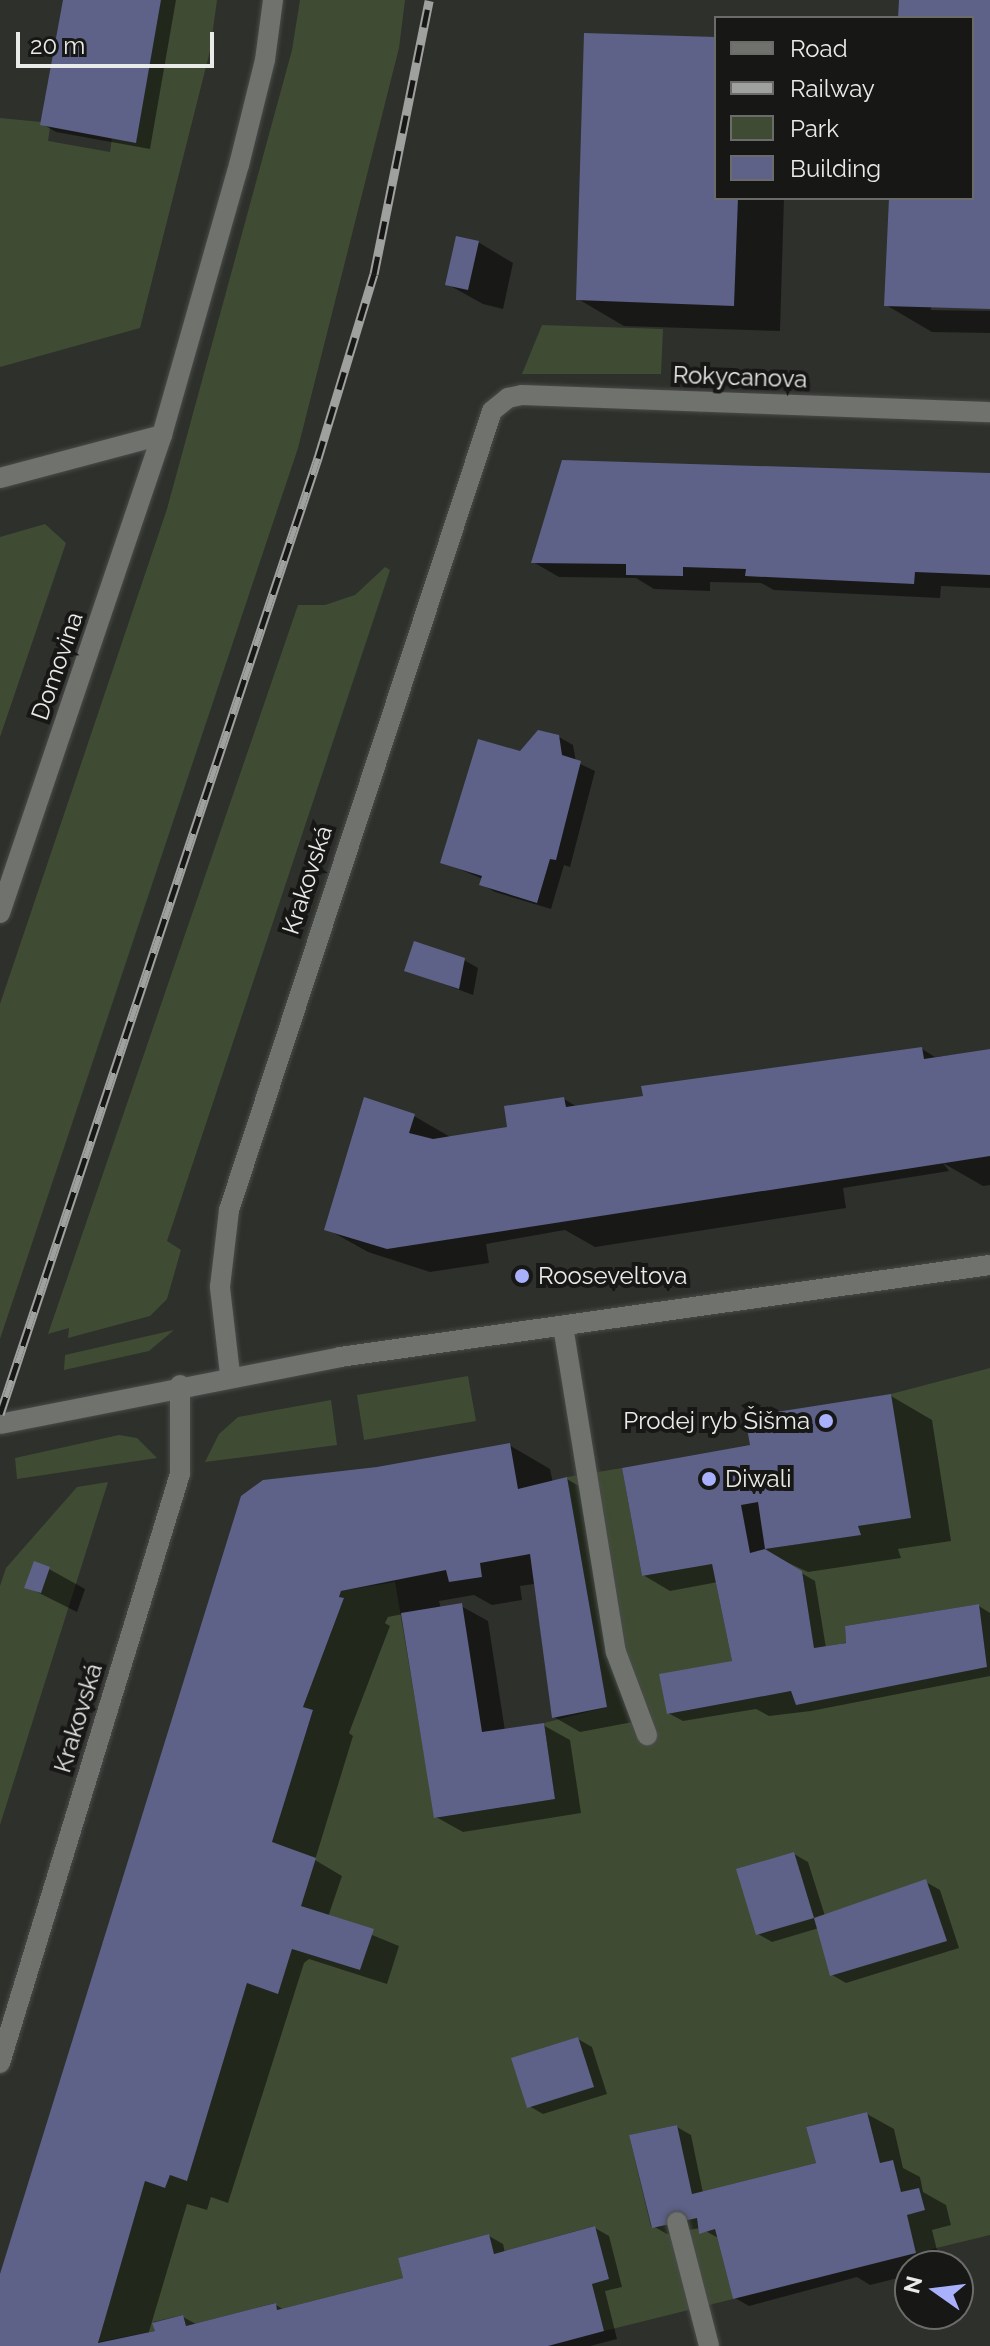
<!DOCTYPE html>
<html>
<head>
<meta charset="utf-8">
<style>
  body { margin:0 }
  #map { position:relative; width:990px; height:2346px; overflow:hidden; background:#2e302c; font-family:Raleway,sans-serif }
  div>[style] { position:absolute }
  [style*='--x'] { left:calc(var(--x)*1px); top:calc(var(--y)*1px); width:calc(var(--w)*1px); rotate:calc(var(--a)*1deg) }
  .green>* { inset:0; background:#3f4c33 }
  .shadow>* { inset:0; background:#0007 }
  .building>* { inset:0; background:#5e6188 }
  .roads { filter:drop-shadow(0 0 2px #494b48) drop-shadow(0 0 2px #494b48) }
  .lane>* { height:20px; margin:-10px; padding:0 10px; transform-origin:10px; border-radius:10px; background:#70726e }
  .street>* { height:20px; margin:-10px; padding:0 10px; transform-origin:10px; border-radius:10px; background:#70726e }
  .secondary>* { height:20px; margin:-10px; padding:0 10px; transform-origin:10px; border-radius:10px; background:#70726e }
  .rail>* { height:9px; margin-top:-4.5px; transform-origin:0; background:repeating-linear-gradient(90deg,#171816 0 18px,#9fa19e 0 36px); box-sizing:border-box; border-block:2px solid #9fa19e }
  .dots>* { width:22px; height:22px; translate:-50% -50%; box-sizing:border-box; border:4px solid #171816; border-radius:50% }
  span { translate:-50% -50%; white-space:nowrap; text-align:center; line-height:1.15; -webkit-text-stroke:8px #171816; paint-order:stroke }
  .street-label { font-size:24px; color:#e9ebe8 }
  .poi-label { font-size:24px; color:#e9ebe8 }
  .left { translate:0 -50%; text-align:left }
  .right { translate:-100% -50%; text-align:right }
  .legend { position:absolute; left:714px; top:16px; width:260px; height:184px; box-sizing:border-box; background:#171816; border:2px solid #6b6c6a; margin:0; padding:10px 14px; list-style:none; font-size:24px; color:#e9ebe8 }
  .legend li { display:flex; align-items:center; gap:16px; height:40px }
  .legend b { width:40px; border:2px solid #6b6c6a }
  .north { position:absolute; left:894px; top:2250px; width:80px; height:80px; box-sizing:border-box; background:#171816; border:2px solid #6b6c6a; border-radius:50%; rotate:284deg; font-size:22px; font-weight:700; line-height:32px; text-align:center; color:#e9ebe8 }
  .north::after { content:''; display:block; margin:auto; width:28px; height:36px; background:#a9b0fc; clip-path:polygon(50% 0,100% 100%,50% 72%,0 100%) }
  .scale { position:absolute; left:16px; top:32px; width:198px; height:36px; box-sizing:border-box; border:4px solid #e9ebe8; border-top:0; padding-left:10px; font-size:24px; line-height:28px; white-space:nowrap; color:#e9ebe8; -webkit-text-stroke:6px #171816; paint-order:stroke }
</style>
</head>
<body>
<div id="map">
  <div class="green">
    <i style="clip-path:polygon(161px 0,217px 0,210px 51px,140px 328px,0 367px,0 118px,41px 122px,50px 127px,48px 141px,110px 152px,112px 138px,136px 142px)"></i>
    <i style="clip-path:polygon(300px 0,405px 0,399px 48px,298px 448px,0 1339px,0 1004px,167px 509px,292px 50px)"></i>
    <i style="clip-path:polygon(542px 325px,663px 329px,661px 374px,522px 374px)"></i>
    <i style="clip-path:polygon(45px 524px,66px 543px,0 737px,0 537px)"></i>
    <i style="clip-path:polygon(385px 567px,390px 570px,167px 1241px,181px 1250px,167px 1299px,150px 1316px,68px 1338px,69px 1328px,48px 1334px,298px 605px,325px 605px,355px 595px)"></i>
    <i style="clip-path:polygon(174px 1330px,149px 1351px,64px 1370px,65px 1355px)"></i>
    <i style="clip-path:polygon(990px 1368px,990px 2235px,916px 2253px,893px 2160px,880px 2163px,867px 2112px,806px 2127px,816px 2163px,692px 2194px,677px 2125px,629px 2135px,651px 2227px,697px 2218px,699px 2233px,715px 2229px,733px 2299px,604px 2331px,592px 2284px,609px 2279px,594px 2226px,494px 2254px,489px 2234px,398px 2258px,403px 2278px,277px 2310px,275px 2303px,186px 2326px,182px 2315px,153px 2322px,155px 2331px,98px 2342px,145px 2181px,165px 2188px,170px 2175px,187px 2180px,247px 1983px,278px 1993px,292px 1949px,360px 1970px,373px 1930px,301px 1906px,272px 1842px,313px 1711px,303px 1707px,344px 1599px,339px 1597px,341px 1591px,395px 1582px,435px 1818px,555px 1799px,544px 1723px,607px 1707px,567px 1477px,622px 1468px,642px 1576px,712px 1564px,732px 1661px,667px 1714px,791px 1691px,796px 1704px,987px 1667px,979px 1604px,845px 1626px,846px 1643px,814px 1648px,802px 1571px,765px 1549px,860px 1535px,858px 1526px,910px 1518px,891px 1394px)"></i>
    <i style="clip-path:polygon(468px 1376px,476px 1421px,364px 1440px,357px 1395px)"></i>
    <i style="clip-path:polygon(331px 1400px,337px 1445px,205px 1462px,219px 1434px,238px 1417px)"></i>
    <i style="clip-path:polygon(119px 1435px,137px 1438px,157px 1458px,17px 1479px,15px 1458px)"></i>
    <i style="clip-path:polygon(108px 1482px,0 1825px,0 1586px,6px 1568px,77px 1487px)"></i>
  </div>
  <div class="shadow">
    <i style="clip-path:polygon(64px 0,176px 0,150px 149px,56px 132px,42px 124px)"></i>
    <i style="clip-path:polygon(901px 0,990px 0,990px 307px,931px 306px,931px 310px,990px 311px,990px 333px,932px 332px,886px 305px,891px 198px,972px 198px,972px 18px,900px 18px)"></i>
    <i style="clip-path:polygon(716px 39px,716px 198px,784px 198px,780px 331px,624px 326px,578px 299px)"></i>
    <i style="clip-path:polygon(478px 242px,513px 263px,503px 309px,483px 304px,447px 284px)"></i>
    <i style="clip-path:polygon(990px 475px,990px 588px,941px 586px,940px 598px,774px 590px,761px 583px,710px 582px,710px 591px,654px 589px,636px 578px,559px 577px,533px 562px)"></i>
    <i style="clip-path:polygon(559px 737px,573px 745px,576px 762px,595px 771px,570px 867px,564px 865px,551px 909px,495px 892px,481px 884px,483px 879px,442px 862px)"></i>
    <i style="clip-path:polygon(464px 960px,478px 968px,473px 995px,406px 970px)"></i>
    <i style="clip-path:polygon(922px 1049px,935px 1057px,990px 1051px,990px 1185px,983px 1186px,943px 1163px,949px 1171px,843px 1188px,846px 1208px,595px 1247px,565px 1230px,486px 1244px,489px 1263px,430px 1272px,368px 1252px,327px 1229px,414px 1116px,452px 1138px,510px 1129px,564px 1099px,579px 1108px,645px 1097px,643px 1088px)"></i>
    <i style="clip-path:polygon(891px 1396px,932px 1420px,951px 1541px,898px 1549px,901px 1558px,808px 1572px,771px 1555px,815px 1581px,826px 1648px,979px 1606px,990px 1613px,990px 1676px,811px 1711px,769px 1716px,756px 1709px,683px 1721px,668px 1713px,734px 1663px,718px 1582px,670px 1591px,643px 1575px,752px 1447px)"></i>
    <i style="clip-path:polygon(509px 1445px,550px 1469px,553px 1483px,567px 1479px,594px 1495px,633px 1722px,580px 1732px,554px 1717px,534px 1584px,520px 1586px,522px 1600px,492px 1605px,474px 1595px,439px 1601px,441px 1609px,461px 1606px,488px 1621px,505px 1731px,543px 1725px,570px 1740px,581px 1813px,463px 1832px,436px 1817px,403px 1614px,388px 1617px,385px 1623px,390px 1626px,349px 1733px,353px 1736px,315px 1860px,342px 1876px,328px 1917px,399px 1946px,387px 1984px,309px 1959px,304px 1963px,228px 2203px,211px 2197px,207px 2210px,187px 2204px,148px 2335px,183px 2317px,198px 2325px,276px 2305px,284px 2310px,405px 2279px,489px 2236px,503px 2244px,505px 2253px,595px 2228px,609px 2236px,622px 2287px,605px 2291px,617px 2339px,590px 2346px,0 2346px,0 2280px,377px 1469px)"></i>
    <i style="clip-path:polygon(49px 1569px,85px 1589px,77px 1612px,27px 1587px)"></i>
    <i style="clip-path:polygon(794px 1854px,808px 1862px,825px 1916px,926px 1882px,940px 1890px,959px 1948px,846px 1983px,832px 1975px,819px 1928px,772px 1942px,758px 1934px)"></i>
    <i style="clip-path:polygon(578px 2039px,592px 2047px,607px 2094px,543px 2114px,529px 2106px)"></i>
    <i style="clip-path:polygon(867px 2114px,894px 2129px,903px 2168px,920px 2177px,923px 2192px,946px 2205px,951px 2225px,932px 2230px,941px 2266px,910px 2266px,910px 2275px,870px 2285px,857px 2277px,749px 2306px,735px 2298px,720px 2239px,700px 2228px,667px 2234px,653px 2226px,677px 2127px,691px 2135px,703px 2193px,817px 2164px)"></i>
  </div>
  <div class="building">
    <i style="clip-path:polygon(63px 0,161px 0,136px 143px,40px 125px)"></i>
    <i style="clip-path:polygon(899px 0,990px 0,990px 309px,884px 306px,889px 198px,972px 198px,972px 18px,898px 18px)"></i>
    <i style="clip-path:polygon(584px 33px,716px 37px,716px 198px,738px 198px,734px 306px,576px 300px)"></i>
    <i style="clip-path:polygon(456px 236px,479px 241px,468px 290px,445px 285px)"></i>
    <i style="clip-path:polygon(562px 460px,990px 473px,990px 575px,915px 572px,914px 584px,745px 576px,746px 569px,683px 567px,683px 576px,626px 575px,626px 564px,531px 563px)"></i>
    <i style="clip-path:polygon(538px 730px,559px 735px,562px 755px,581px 761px,556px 860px,550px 859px,537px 903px,479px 885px,482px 876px,440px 863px,478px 739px,520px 751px)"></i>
    <i style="clip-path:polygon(414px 941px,465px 958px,459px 989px,404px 971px)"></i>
    <i style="clip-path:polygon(922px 1047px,924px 1059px,990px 1049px,990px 1156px,387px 1249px,324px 1230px,364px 1097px,415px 1114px,409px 1133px,433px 1139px,507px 1127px,504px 1106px,564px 1097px,566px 1107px,643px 1096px,641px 1086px)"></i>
    <i style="clip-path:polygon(891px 1394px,911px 1518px,858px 1526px,861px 1535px,765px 1549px,758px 1502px,741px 1505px,750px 1553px,765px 1549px,802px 1571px,814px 1648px,846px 1643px,845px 1626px,979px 1604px,987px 1667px,796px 1705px,791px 1691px,667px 1714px,659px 1674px,732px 1661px,712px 1564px,642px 1576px,622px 1468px,750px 1445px,745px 1417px)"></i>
    <i style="clip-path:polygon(510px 1443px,518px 1489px,567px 1477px,607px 1707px,552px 1718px,530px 1554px,480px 1563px,482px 1577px,449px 1582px,446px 1570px,341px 1591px,339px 1597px,344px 1598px,303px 1707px,313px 1710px,272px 1842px,316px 1858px,301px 1906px,374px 1929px,360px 1970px,292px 1949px,278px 1994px,247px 1983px,187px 2181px,170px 2175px,165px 2188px,145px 2181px,98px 2343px,155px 2331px,152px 2323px,183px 2315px,186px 2326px,276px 2303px,277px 2310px,403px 2278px,398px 2258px,489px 2234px,494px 2254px,595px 2226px,609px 2279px,592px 2284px,604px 2331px,548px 2346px,0 2346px,0 2274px,241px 1496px,263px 1480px,377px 1467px)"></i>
    <i style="clip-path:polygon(34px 1561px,50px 1567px,41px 1593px,24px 1588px)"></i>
    <i style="clip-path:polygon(462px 1603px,482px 1732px,544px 1723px,555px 1799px,434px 1818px,401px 1613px)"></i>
    <i style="clip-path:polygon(794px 1852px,814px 1918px,756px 1935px,736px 1869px)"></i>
    <i style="clip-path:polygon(926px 1879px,947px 1941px,830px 1976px,814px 1918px)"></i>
    <i style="clip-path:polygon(578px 2037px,594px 2087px,527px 2108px,511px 2058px)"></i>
    <i style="clip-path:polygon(867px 2112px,880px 2163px,893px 2160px,901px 2192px,919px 2188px,925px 2210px,907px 2215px,916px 2253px,733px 2299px,715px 2229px,699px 2234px,697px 2218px,652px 2228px,629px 2135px,677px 2125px,692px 2194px,816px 2163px,806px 2127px)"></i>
  </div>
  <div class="roads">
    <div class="lane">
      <i style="--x:563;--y:1326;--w:330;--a:80.8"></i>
      <i style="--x:616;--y:1652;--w:89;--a:69.5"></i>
      <i style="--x:677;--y:2222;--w:128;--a:75.5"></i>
    </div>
    <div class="street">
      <i style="--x:0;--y:478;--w:168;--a:-14.9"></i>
      <i style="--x:0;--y:913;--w:505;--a:-71.28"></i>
      <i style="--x:162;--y:435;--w:281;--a:-74.1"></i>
      <i style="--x:239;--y:165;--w:108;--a:-76.1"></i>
      <i style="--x:265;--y:60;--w:61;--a:-82.4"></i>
      <i style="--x:230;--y:1374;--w:88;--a:-96.6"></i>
      <i style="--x:220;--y:1287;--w:78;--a:-83.3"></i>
      <i style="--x:229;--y:1210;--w:841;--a:-71.78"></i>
      <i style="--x:492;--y:411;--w:21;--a:-39"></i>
      <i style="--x:508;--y:398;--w:14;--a:-12"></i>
      <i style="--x:522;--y:395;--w:468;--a:2.1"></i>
      <i style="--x:0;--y:2063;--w:616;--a:-73.01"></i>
      <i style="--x:180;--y:1474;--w:89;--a:-90"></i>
    </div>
    <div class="secondary">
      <i style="--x:0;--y:1424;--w:347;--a:-11.1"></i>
      <i style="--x:340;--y:1357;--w:656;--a:-8.06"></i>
    </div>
  </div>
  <div class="rail">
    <i style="--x:0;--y:1414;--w:1008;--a:-71.6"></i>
    <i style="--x:318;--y:458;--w:192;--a:-73.1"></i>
    <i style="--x:374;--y:274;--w:279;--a:-78.6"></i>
  </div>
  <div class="dots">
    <i style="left:522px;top:1276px;background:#a9b0fc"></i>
    <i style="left:826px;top:1421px;background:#a9b0fc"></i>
    <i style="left:709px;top:1479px;background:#a9b0fc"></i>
  </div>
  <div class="street-label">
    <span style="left:740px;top:377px;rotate:2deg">Rokycanova</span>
    <span style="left:57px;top:666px;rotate:-71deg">Domovina</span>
    <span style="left:307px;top:880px;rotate:-72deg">Krakovská</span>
    <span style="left:78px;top:1718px;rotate:-73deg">Krakovská</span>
  </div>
  <div class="poi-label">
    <span class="left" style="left:538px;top:1276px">Rooseveltova</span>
    <span class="right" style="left:810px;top:1421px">Prodej ryb Šišma</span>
    <span class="left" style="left:725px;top:1479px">Diwali</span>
  </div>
  <ul class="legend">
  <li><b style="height:10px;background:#70726e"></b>Road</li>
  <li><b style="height:10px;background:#9fa19e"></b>Railway</li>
  <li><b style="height:22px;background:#3f4c33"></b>Park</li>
  <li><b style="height:22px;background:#5e6188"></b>Building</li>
  </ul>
  <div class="north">N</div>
  <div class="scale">20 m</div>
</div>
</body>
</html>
